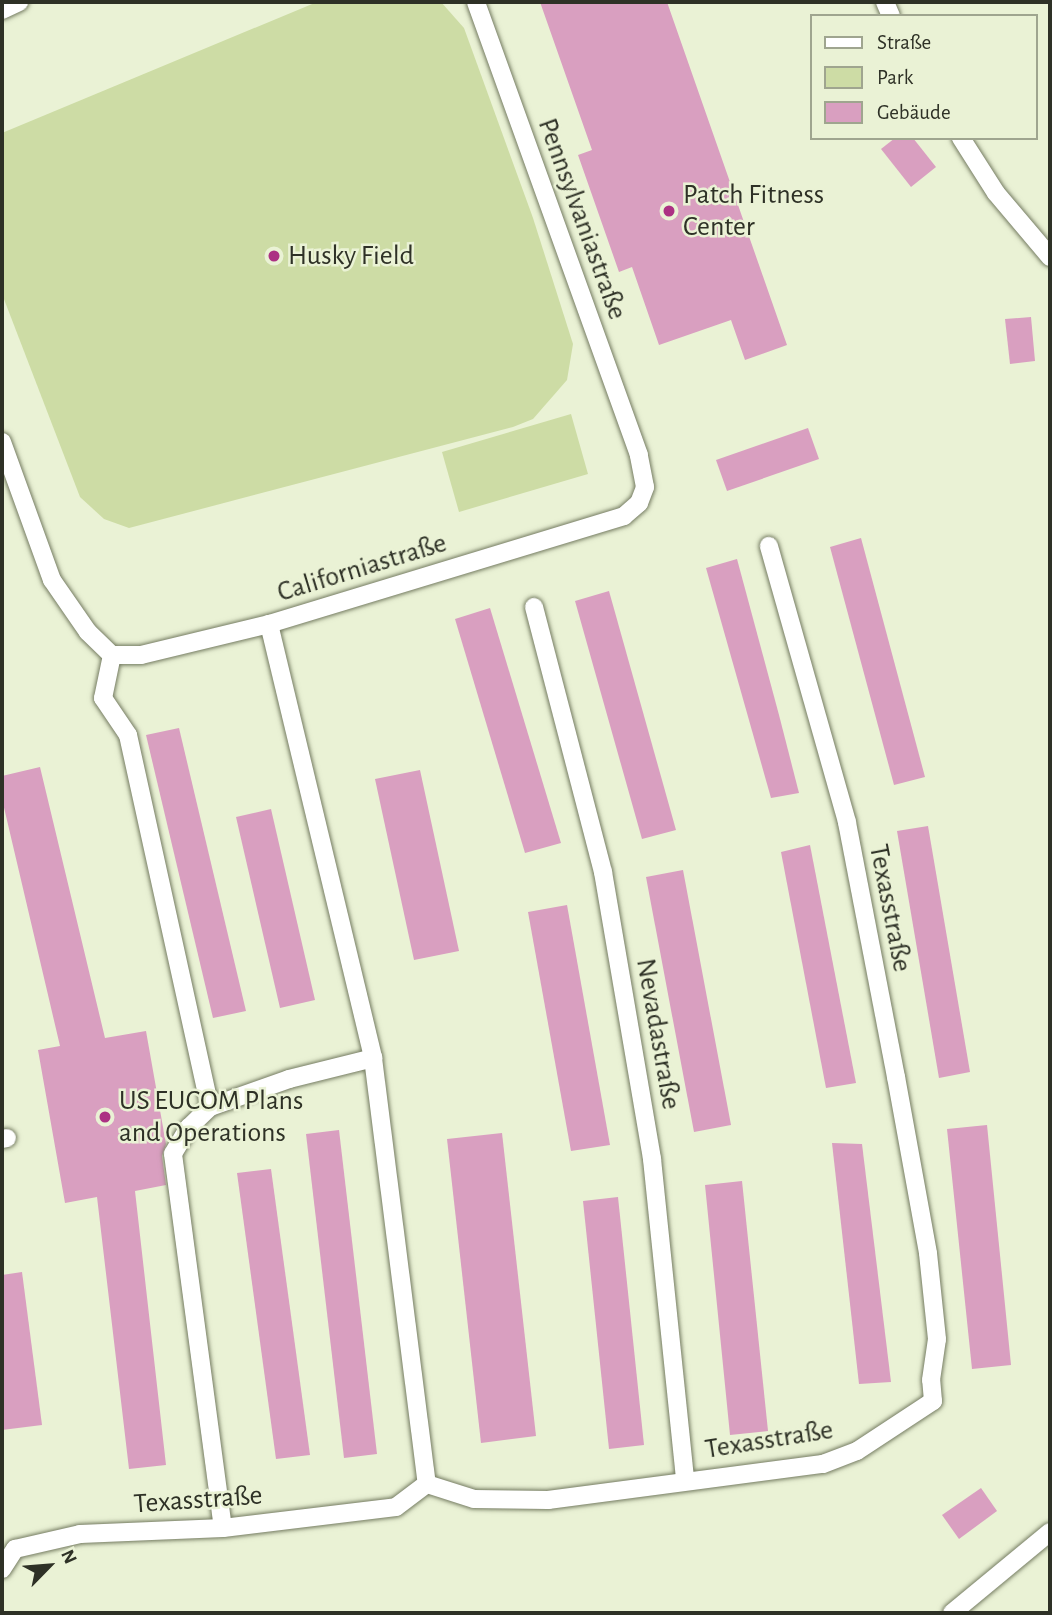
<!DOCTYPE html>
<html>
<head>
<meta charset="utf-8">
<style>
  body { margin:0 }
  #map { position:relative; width:1052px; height:1615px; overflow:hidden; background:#eaf2d5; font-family:"Alegreya Sans",sans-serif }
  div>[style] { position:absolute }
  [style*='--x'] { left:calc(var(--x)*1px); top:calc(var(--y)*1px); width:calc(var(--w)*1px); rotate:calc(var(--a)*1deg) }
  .green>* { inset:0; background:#cddca5 }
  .building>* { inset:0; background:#d99fc0 }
  .roads { filter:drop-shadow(0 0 2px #757c62) drop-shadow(0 0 2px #757c62) }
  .street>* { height:18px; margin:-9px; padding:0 9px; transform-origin:9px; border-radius:9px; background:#fff }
  .dots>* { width:19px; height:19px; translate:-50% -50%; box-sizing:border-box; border:4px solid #eaf2d5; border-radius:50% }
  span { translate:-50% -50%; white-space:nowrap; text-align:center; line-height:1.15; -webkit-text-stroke:5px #eaf2d5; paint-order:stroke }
  .poi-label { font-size:28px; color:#2e3126 }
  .left { translate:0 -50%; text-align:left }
  .street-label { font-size:28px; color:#2e3126 }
  .frame { position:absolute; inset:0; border:4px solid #2e3126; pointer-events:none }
  .legend { position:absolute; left:810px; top:14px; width:228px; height:126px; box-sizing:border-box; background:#eaf2d5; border:2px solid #9fa58f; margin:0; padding:9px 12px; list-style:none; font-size:21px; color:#2e3126 }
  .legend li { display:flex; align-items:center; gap:14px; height:35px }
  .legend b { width:35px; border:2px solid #9fa58f }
  .north { position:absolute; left:14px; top:1531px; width:70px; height:70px; -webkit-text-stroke:5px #eaf2d5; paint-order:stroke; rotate:65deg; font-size:19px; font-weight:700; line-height:28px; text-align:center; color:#2e3126 }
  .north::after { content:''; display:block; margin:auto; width:24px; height:32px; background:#2e3126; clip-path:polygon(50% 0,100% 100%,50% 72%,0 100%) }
</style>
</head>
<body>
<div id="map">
  <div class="green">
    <i style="clip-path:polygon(317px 2px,441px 2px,464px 28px,533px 218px,573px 344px,567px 380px,533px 419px,513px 427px,129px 528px,104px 519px,80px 497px,2px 294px,2px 133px)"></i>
    <i style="clip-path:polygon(571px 414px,588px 474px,459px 512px,442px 452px)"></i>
  </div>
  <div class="building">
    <i style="clip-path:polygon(540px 2px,667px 2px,787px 345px,745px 360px,731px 320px,659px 345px,632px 267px,619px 272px,578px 155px,592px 150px)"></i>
    <i style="clip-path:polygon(895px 138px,913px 138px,936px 167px,911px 187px,881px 149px)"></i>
    <i style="clip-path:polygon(1031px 317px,1035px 361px,1010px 364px,1005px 319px)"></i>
    <i style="clip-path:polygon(808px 428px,819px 459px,727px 491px,716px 460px)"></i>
    <i style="clip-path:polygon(861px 538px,925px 777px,894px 785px,830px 547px)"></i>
    <i style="clip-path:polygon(737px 559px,779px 715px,799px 793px,771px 798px,706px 568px)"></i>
    <i style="clip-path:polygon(609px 591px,676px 830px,642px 839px,575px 601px)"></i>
    <i style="clip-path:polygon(490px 608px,561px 843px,525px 853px,455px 619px)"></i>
    <i style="clip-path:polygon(179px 728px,246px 1011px,213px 1018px,146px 735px)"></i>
    <i style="clip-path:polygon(40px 767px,105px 1038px,146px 1031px,166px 1144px,162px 1156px,166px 1185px,135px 1191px,166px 1465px,129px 1469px,97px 1197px,65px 1203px,38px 1050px,60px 1046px,2px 799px,2px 776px)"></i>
    <i style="clip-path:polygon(420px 770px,459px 951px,414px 960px,375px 779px)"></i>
    <i style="clip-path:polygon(271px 809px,315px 1000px,280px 1008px,236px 817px)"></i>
    <i style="clip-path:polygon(928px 826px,970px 1072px,939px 1078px,897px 831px)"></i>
    <i style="clip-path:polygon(810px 845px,856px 1083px,826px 1088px,781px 852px)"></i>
    <i style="clip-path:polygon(683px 870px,731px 1125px,694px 1132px,646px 877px)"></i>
    <i style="clip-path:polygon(567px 905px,610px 1145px,571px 1151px,528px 912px)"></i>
    <i style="clip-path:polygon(987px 1125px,1011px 1365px,972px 1369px,947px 1129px)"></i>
    <i style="clip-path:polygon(339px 1130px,377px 1454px,344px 1458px,306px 1134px)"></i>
    <i style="clip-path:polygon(502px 1133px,536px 1436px,481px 1443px,447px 1139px)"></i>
    <i style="clip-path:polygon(832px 1143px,862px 1144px,891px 1382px,859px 1384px)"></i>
    <i style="clip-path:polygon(271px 1169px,310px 1455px,276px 1459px,237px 1173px)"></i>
    <i style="clip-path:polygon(742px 1181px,768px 1431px,730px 1435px,705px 1185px)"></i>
    <i style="clip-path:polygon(618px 1197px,644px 1445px,609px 1449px,583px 1201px)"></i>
    <i style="clip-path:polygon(22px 1272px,42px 1425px,2px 1430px,2px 1275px)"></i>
    <i style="clip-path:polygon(981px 1488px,997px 1511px,959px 1539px,942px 1515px)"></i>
  </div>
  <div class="roads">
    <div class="street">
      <i style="--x:885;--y:2;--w:15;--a:67"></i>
      <i style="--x:2;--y:10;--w:19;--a:-25"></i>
      <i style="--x:961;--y:138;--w:65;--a:57.5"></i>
      <i style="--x:996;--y:193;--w:84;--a:49.8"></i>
      <i style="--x:2;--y:442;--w:147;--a:70.1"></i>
      <i style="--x:52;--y:580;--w:63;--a:55.3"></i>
      <i style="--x:88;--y:632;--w:33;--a:44"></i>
      <i style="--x:534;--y:607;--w:274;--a:75.4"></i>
      <i style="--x:603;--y:872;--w:291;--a:80.3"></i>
      <i style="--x:652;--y:1159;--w:322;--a:84.1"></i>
      <i style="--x:269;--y:624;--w:446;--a:76.5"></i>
      <i style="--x:373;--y:1058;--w:429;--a:82.8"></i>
      <i style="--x:112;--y:655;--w:29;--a:0"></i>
      <i style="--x:141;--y:655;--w:132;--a:-13.6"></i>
      <i style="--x:269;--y:624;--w:371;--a:-16.9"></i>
      <i style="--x:624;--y:516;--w:20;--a:-41"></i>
      <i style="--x:639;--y:503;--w:17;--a:-69"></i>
      <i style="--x:645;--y:487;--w:33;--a:-101"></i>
      <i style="--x:639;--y:455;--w:481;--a:-109.8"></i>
      <i style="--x:112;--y:655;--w:44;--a:101.8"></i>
      <i style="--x:103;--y:698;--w:45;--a:56"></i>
      <i style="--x:128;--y:735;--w:381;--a:77.6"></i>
      <i style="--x:210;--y:1107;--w:29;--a:136"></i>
      <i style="--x:189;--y:1127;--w:31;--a:121"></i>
      <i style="--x:173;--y:1154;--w:377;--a:82.4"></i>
      <i style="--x:210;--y:1107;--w:84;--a:-19.5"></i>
      <i style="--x:289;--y:1079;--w:87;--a:-14"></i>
      <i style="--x:2;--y:1139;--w:5;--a:-11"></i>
      <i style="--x:427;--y:1484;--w:49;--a:17.7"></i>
      <i style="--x:474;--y:1499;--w:74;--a:0.8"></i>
      <i style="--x:548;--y:1500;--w:277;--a:-7.5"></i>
      <i style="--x:823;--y:1464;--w:36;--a:-21"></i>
      <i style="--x:857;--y:1451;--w:91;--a:-33.3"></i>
      <i style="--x:933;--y:1401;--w:21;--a:-95"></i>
      <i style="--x:931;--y:1380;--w:41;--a:-81.7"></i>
      <i style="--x:937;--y:1339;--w:86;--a:-96"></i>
      <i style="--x:928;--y:1253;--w:179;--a:-100.3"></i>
      <i style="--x:896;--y:1077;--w:260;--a:-100.9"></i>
      <i style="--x:847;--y:822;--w:287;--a:-105.8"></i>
      <i style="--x:2;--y:1569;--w:24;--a:-57"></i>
      <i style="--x:15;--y:1549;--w:67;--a:-13"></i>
      <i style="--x:80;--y:1534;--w:143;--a:-2.4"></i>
      <i style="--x:223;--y:1528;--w:174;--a:-6.9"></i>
      <i style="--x:396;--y:1507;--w:39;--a:-37"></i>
      <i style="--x:952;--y:1613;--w:127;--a:-39.6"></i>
    </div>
  </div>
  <div class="dots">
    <i style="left:669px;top:211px;background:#ac3183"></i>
    <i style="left:274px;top:256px;background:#ac3183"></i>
    <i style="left:105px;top:1117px;background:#ac3183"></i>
  </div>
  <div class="poi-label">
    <span class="left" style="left:683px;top:211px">Patch Fitness<br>Center</span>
    <span class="left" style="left:288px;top:256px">Husky Field</span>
    <span class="left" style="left:119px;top:1117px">US EUCOM Plans<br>and Operations</span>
  </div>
  <div class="street-label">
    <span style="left:582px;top:219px;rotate:70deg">Pennsylvaniastraße</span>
    <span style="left:362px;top:568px;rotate:-17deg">Californiastraße</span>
    <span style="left:890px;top:908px;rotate:79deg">Texasstraße</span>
    <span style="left:658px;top:1034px;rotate:80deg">Nevadastraße</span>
    <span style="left:769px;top:1440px;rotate:-9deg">Texasstraße</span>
    <span style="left:198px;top:1500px;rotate:-4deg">Texasstraße</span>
  </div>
  <div class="frame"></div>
  <ul class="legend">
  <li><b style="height:9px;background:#fff"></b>Straße</li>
  <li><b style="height:19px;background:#cddca5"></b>Park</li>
  <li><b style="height:19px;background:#d99fc0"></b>Gebäude</li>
  </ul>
  <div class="north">N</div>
</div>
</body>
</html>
